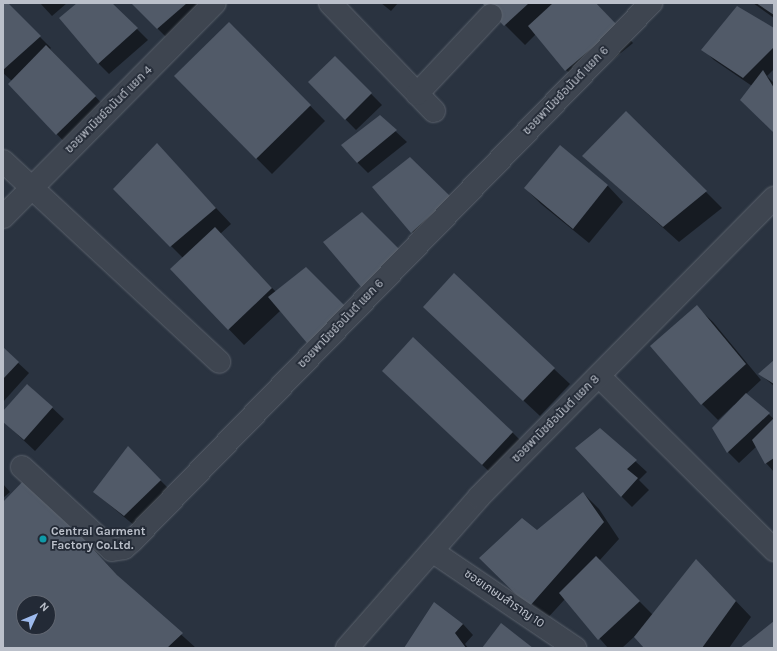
<!DOCTYPE html>
<html>
<head>
<meta charset="utf-8">
<style>
  body { margin:0 }
  #map { position:relative; width:777px; height:651px; overflow:hidden; background:#2a3340; font-family:Karla,"Noto Sans Thai",sans-serif }
  div>[style] { position:absolute }
  [style*='--x'] { left:calc(var(--x)*1px); top:calc(var(--y)*1px); width:calc(var(--w)*1px); rotate:calc(var(--a)*1deg) }
  .shadow>* { inset:0; background:#0007 }
  .building>* { inset:0; background:#515a68 }
  .roads { filter:drop-shadow(0 0 1px #5c636d) drop-shadow(0 0 1px #5c636d) }
  .minor>* { height:22px; margin:-11px; padding:0 11px; transform-origin:11px; border-radius:11px; background:#3e4550 }
  .dots>* { width:11px; height:11px; translate:-50% -50%; box-sizing:border-box; border:2px solid #232a36; border-radius:50% }
  span { translate:-50% -50%; white-space:nowrap; text-align:center; line-height:1.15; -webkit-text-stroke:3.5px #232a36; paint-order:stroke }
  .street-label { font-size:12px; color:#bbc0ca }
  .poi-label { font-size:12px; color:#bbc0ca; font-weight:700 }
  .left { translate:0 -50%; text-align:left }
  .frame { position:absolute; inset:0; border:4px solid #bbc0ca; pointer-events:none }
  .north { position:absolute; left:16px; top:595px; width:40px; height:40px; box-sizing:border-box; background:#232a36; border:1px solid #606671; border-radius:50%; rotate:46deg; font-size:11px; font-weight:700; line-height:16px; text-align:center; color:#bbc0ca }
  .north::after { content:''; display:block; margin:auto; width:14px; height:18px; background:#9dbaed; clip-path:polygon(50% 0,100% 100%,50% 72%,0 100%) }
</style>
</head>
<body>
<div id="map">
  <div class="shadow">
    <i style="clip-path:polygon(3px 3px,6px 3px,51px 48px,50px 49px,111px 113px,72px 150px,9px 84px,12px 81px,3px 73px)"></i>
    <i style="clip-path:polygon(40px 3px,67px 3px,52px 16px)"></i>
    <i style="clip-path:polygon(79px 3px,111px 3px,148px 40px,109px 74px,98px 63px)"></i>
    <i style="clip-path:polygon(132px 3px,214px 3px,173px 44px)"></i>
    <i style="clip-path:polygon(381px 3px,398px 3px,391px 11px)"></i>
    <i style="clip-path:polygon(483px 3px,596px 3px,633px 43px,582px 85px,566px 70px,536px 34px,525px 45px)"></i>
    <i style="clip-path:polygon(753px 3px,774px 3px,774px 18px)"></i>
    <i style="clip-path:polygon(229px 23px,325px 121px,272px 174px,175px 76px)"></i>
    <i style="clip-path:polygon(774px 29px,774px 69px,767px 76px,774px 83px,774px 132px,752px 86px,714px 60px,703px 49px)"></i>
    <i style="clip-path:polygon(335px 57px,382px 105px,356px 130px,309px 82px)"></i>
    <i style="clip-path:polygon(626px 112px,722px 208px,679px 242px,583px 156px)"></i>
    <i style="clip-path:polygon(379px 116px,407px 142px,368px 173px,357px 162px)"></i>
    <i style="clip-path:polygon(157px 145px,231px 224px,220px 234px,276px 292px,306px 269px,318px 353px,280px 311px,244px 345px,171px 269px,183px 258px,114px 189px)"></i>
    <i style="clip-path:polygon(560px 146px,608px 186px,623px 202px,589px 243px,541px 204px,525px 188px)"></i>
    <i style="clip-path:polygon(373px 187px,461px 209px,422px 243px)"></i>
    <i style="clip-path:polygon(697px 307px,713px 322px,761px 380px,746px 394px,774px 419px,774px 472px,766px 463px,757px 446px,739px 463px,728px 452px,713px 428px,735px 406px,734px 405px,718px 420px,702px 404px)"></i>
    <i style="clip-path:polygon(440px 322px,554px 369px,570px 384px,540px 416px)"></i>
    <i style="clip-path:polygon(3px 349px,29px 373px,3px 402px)"></i>
    <i style="clip-path:polygon(774px 361px,774px 386px,760px 374px)"></i>
    <i style="clip-path:polygon(28px 385px,64px 419px,35px 451px,3px 421px,3px 413px)"></i>
    <i style="clip-path:polygon(399px 386px,512px 432px,528px 448px,498px 480px)"></i>
    <i style="clip-path:polygon(600px 429px,647px 472px,639px 480px,649px 490px,632px 507px,621px 496px)"></i>
    <i style="clip-path:polygon(128px 448px,171px 491px,135px 526px,94px 492px)"></i>
    <i style="clip-path:polygon(3px 484px,10px 492px,3px 498px)"></i>
    <i style="clip-path:polygon(583px 493px,599px 509px,619px 539px,599px 561px,653px 615px,712px 576px,751px 617px,729px 648px,646px 648px,635px 636px,622px 648px,608px 648px,565px 599px,545px 621px,496px 574px,537px 532px)"></i>
    <i style="clip-path:polygon(evenodd,47px 498px,125px 584px,196px 648px,3px 648px,3px 503px,47px 498px,24px 603px,48px 603px,48px 627px,24px 627px,24px 603px)"></i>
    <i style="clip-path:polygon(463px 624px,473px 635px,465px 644px,468px 648px,405px 648px)"></i>
  </div>
  <div class="building">
    <i style="clip-path:polygon(3px 3px,8px 3px,41px 36px,3px 70px)"></i>
    <i style="clip-path:polygon(77px 3px,112px 3px,138px 28px,98px 64px,59px 18px)"></i>
    <i style="clip-path:polygon(131px 3px,187px 3px,157px 29px)"></i>
    <i style="clip-path:polygon(482px 3px,529px 3px,504px 26px)"></i>
    <i style="clip-path:polygon(553px 3px,596px 3px,618px 26px,565px 71px,528px 26px)"></i>
    <i style="clip-path:polygon(756px 3px,774px 3px,774px 15px)"></i>
    <i style="clip-path:polygon(737px 6px,774px 28px,774px 47px,743px 78px,701px 50px)"></i>
    <i style="clip-path:polygon(229px 22px,311px 105px,256px 159px,174px 76px)"></i>
    <i style="clip-path:polygon(46px 45px,96px 96px,56px 135px,8px 84px)"></i>
    <i style="clip-path:polygon(335px 56px,372px 93px,345px 120px,308px 82px)"></i>
    <i style="clip-path:polygon(763px 70px,774px 88px,774px 133px,740px 100px)"></i>
    <i style="clip-path:polygon(626px 111px,707px 191px,663px 227px,582px 156px)"></i>
    <i style="clip-path:polygon(380px 115px,397px 130px,357px 163px,341px 145px)"></i>
    <i style="clip-path:polygon(157px 143px,216px 208px,170px 247px,113px 189px)"></i>
    <i style="clip-path:polygon(560px 145px,608px 185px,573px 229px,524px 188px)"></i>
    <i style="clip-path:polygon(410px 157px,451px 197px,411px 233px,372px 187px)"></i>
    <i style="clip-path:polygon(362px 212px,402px 252px,362px 288px,323px 242px)"></i>
    <i style="clip-path:polygon(215px 227px,272px 288px,228px 330px,170px 269px)"></i>
    <i style="clip-path:polygon(306px 267px,347px 308px,307px 343px,268px 297px)"></i>
    <i style="clip-path:polygon(454px 273px,555px 368px,523px 401px,423px 307px)"></i>
    <i style="clip-path:polygon(697px 305px,746px 364px,701px 405px,650px 346px)"></i>
    <i style="clip-path:polygon(413px 337px,513px 432px,482px 465px,382px 371px)"></i>
    <i style="clip-path:polygon(3px 347px,19px 362px,3px 379px)"></i>
    <i style="clip-path:polygon(774px 360px,774px 384px,758px 374px)"></i>
    <i style="clip-path:polygon(27px 384px,53px 407px,24px 440px,3px 422px,3px 411px)"></i>
    <i style="clip-path:polygon(746px 393px,770px 413px,727px 453px,712px 428px)"></i>
    <i style="clip-path:polygon(774px 418px,774px 458px,765px 464px,752px 440px)"></i>
    <i style="clip-path:polygon(600px 428px,637px 460px,627px 469px,638px 478px,621px 497px,575px 448px)"></i>
    <i style="clip-path:polygon(128px 446px,161px 480px,124px 516px,93px 492px)"></i>
    <i style="clip-path:polygon(evenodd,27px 477px,117px 575px,183px 633px,167px 648px,3px 648px,3px 502px,27px 477px,24px 603px,48px 603px,48px 627px,24px 627px,24px 603px)"></i>
    <i style="clip-path:polygon(583px 492px,604px 522px,529px 607px,479px 558px,522px 518px,537px 530px)"></i>
    <i style="clip-path:polygon(596px 556px,640px 601px,598px 640px,559px 593px)"></i>
    <i style="clip-path:polygon(696px 559px,736px 601px,702px 648px,644px 648px,634px 637px)"></i>
    <i style="clip-path:polygon(434px 602px,463px 624px,455px 633px,466px 648px,404px 648px)"></i>
    <i style="clip-path:polygon(774px 621px,774px 648px,740px 648px)"></i>
    <i style="clip-path:polygon(501px 623px,533px 648px,482px 648px)"></i>
  </div>
  <div class="roads">
    <div class="minor">
      <i style="--x:330;--y:3;--w:150;--a:46.1"></i>
      <i style="--x:417;--y:94;--w:108;--a:-46.9"></i>
      <i style="--x:3;--y:161;--w:295;--a:42.9"></i>
      <i style="--x:3;--y:217;--w:301;--a:-45.3"></i>
      <i style="--x:599;--y:376;--w:247;--a:44.8"></i>
      <i style="--x:22;--y:467;--w:122;--a:42.7"></i>
      <i style="--x:112;--y:550;--w:12;--a:-9"></i>
      <i style="--x:124;--y:548;--w:11;--a:-41"></i>
      <i style="--x:132;--y:541;--w:748;--a:-46.03"></i>
      <i style="--x:432;--y:551;--w:173;--a:34.1"></i>
      <i style="--x:347;--y:648;--w:201;--a:-48.8"></i>
      <i style="--x:479;--y:497;--w:420;--a:-45.4"></i>
    </div>
  </div>
  <div class="dots">
    <i style="left:43px;top:539px;background:#0f9aa8"></i>
  </div>
  <div class="street-label">
    <span style="left:566px;top:91px;rotate:-46deg">ซอยพานิชย์อนันต์ แยก 6</span>
    <span style="left:109px;top:110px;rotate:-45deg">ซอยพานิชย์อนันต์ แยก 4</span>
    <span style="left:341px;top:324px;rotate:-46deg">ซอยพานิชย์อนันต์ แยก 6</span>
    <span style="left:556px;top:419px;rotate:-45deg">ซอยพานิชย์อนันต์ แยก 8</span>
    <span style="left:504px;top:599px;rotate:34deg">ซอยเกษมสำราญ 10</span>
  </div>
  <div class="poi-label">
    <span class="left" style="left:51px;top:539px">Central Garment<br>Factory Co.Ltd.</span>
  </div>
  <div class="frame"></div>
  <div class="north">N</div>
</div>
</body>
</html>
